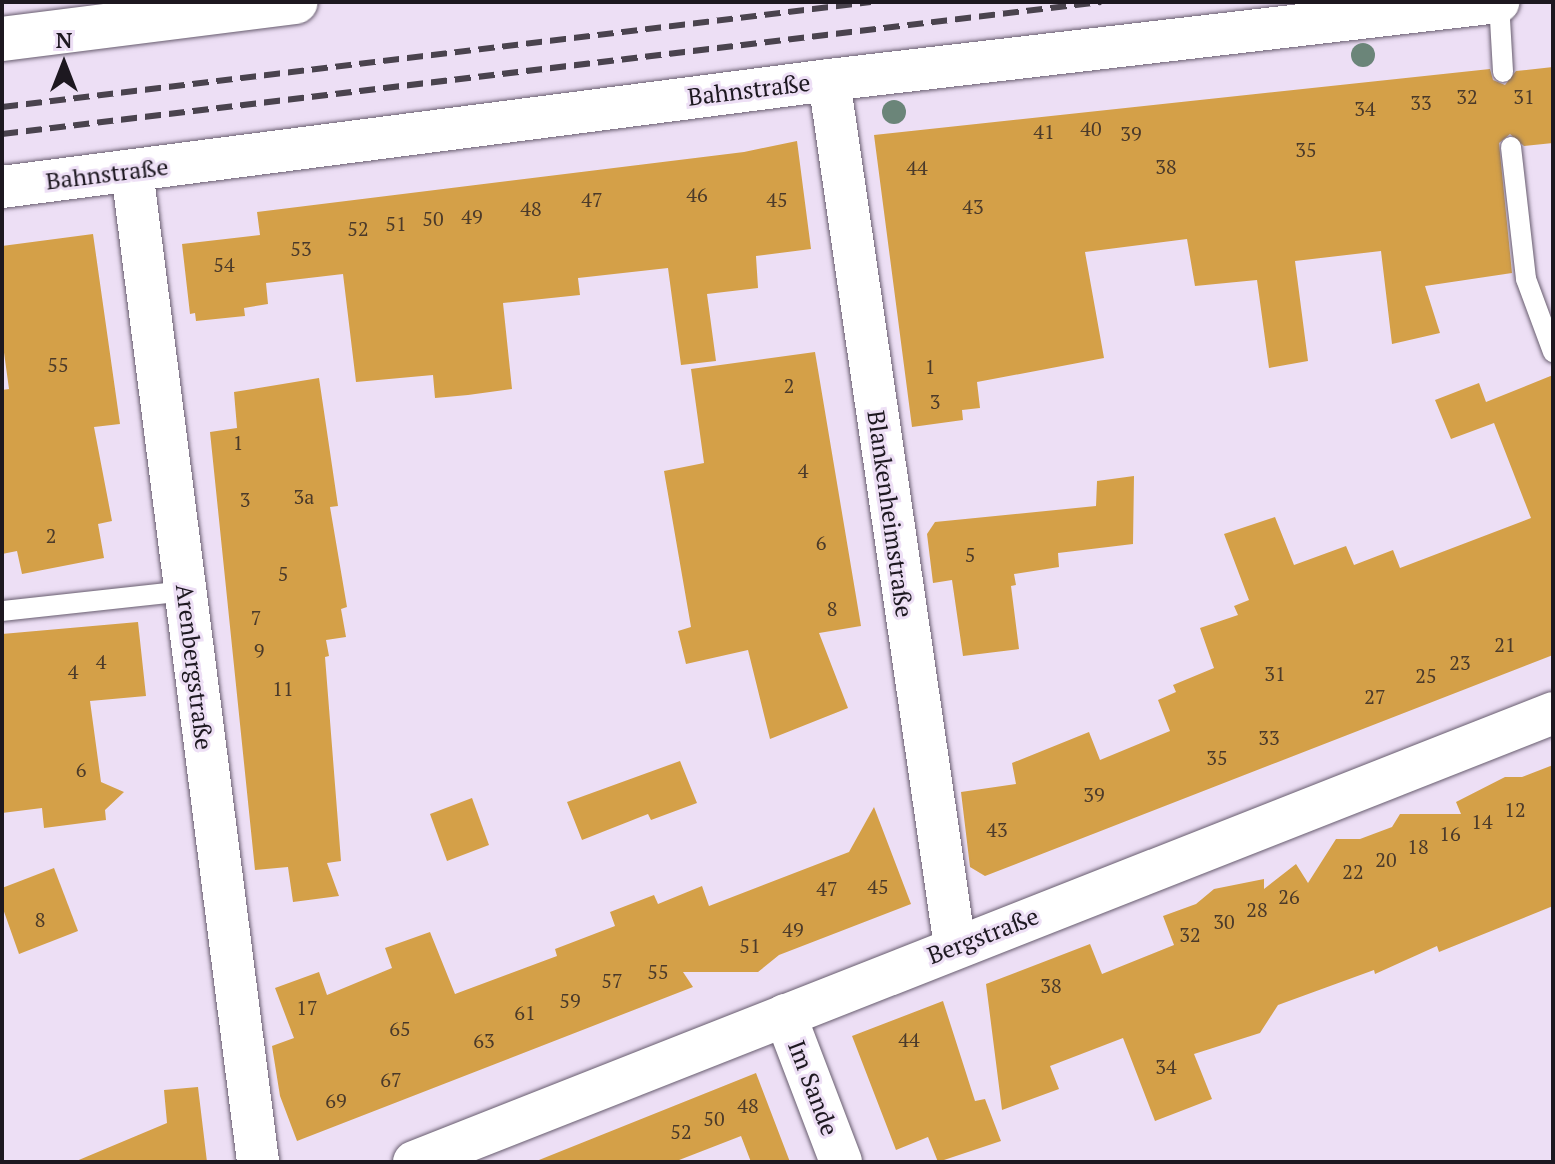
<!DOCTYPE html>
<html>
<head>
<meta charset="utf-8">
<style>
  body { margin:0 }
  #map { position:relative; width:1555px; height:1164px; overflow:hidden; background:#eddff5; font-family:"PT Serif",serif }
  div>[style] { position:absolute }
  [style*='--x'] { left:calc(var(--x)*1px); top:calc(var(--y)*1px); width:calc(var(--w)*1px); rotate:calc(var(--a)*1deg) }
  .building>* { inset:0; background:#d4a048 }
  .roads { filter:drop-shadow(0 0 2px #685d6f) drop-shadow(0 0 2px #685d6f) }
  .service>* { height:20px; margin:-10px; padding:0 10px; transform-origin:10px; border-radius:10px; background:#fff }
  .minor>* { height:42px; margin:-21px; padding:0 21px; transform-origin:21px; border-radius:21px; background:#fff }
  .tertiary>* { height:44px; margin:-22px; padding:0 22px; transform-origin:22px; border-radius:22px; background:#fff }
  .rail>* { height:6px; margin-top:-3px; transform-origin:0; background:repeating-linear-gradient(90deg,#4a434e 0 16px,transparent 0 24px) }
  .trees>* { width:24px; height:24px; margin:-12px; border-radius:50%; background:#6b8579 }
  span { translate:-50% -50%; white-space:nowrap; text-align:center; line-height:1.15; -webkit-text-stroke:6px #eddff5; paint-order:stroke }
  .number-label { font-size:20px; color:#4b3a2a }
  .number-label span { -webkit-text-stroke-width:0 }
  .street-label { font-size:24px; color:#1d1820 }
  .frame { position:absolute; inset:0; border:4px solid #1d1820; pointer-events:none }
  .north { position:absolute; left:24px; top:24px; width:80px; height:80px; -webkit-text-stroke:6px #eddff5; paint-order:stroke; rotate:0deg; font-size:22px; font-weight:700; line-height:32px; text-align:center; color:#1d1820 }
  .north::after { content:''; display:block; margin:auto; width:28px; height:36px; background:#1d1820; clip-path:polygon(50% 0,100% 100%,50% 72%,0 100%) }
</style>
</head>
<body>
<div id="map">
  <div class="building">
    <i style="clip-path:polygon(1553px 67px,1553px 143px,1524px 146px,1510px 134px,1499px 143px,1512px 273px,1425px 286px,1440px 333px,1392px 344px,1381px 251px,1295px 261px,1308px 361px,1269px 368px,1257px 280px,1195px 286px,1187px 239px,1085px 252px,1104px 358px,977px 382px,980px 408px,962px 410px,963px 420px,912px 427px,874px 135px,1490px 69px,1493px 80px,1505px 85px,1516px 71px)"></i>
    <i style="clip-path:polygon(797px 141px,811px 249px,756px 256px,758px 288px,707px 294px,716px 361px,681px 365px,668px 268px,578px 278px,580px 295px,503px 303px,512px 389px,468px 395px,435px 398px,433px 375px,356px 382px,343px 274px,266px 283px,268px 304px,244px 308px,245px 316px,196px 321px,195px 313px,190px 314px,182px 244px,260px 235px,257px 212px,744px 152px)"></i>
    <i style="clip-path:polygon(93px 234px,120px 424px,94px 427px,112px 521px,98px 524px,104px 558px,22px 574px,17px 551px,2px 554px,2px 390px,9px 389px,2px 338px,2px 246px)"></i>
    <i style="clip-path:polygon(815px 352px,861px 626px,819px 633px,848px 708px,770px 739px,748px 650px,686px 664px,678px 631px,691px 627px,664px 471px,704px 463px,691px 369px)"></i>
    <i style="clip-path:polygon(1553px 375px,1553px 655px,985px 876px,970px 867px,961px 792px,1016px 784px,1012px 763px,1089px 732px,1100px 760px,1170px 731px,1158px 700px,1176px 692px,1173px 685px,1214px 668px,1200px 628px,1238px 615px,1234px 606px,1249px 600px,1224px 534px,1275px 517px,1294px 565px,1346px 546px,1354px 565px,1393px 550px,1400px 568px,1531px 518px,1494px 423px,1451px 439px,1435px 400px,1479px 383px,1486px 402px)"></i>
    <i style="clip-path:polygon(319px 378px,338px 506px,330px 507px,347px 607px,341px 609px,346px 637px,326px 640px,329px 656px,325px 657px,341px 861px,327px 863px,339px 896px,293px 902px,288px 867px,255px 870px,210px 432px,237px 428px,234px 392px)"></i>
    <i style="clip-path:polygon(1134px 476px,1133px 544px,1058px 553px,1059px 567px,1014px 574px,1016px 585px,1011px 586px,1019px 649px,963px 656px,952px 580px,933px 583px,927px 534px,935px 522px,1096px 506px,1097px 481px)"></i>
    <i style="clip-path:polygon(138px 622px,146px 696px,90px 701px,101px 782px,124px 792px,105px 810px,106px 820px,44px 828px,42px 808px,2px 813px,2px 634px)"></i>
    <i style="clip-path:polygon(680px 761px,697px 803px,651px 820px,648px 814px,582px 840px,567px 802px)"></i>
    <i style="clip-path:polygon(1553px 765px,1553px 906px,1439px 952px,1437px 946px,1375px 974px,1374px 970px,1278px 1005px,1260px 1033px,1194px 1054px,1212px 1099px,1155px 1121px,1123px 1038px,1050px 1066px,1059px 1089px,1002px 1110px,986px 984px,1090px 944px,1102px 974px,1174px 945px,1163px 916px,1196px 904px,1214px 889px,1264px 879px,1264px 889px,1296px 864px,1308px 883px,1336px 839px,1360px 839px,1392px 827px,1400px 814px,1461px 814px,1456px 802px,1505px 777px,1522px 777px)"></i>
    <i style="clip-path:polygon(472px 798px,489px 845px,447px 861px,430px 814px)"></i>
    <i style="clip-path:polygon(874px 807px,911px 904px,779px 955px,758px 972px,683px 972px,693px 987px,297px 1141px,280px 1096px,272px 1046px,294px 1038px,275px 988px,319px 972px,327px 995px,392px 968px,385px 948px,430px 932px,455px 994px,557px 956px,555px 949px,615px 926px,610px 912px,654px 895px,658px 904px,702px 886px,709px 906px,849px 852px)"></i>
    <i style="clip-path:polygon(54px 868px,78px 931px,19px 954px,2px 906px,2px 888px)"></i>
    <i style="clip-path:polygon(943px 1001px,975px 1101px,985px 1099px,1001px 1141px,938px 1162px,928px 1137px,896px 1150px,852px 1036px)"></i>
    <i style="clip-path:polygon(756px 1073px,790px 1162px,751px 1162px,741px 1136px,674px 1162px,534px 1162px)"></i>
    <i style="clip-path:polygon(198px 1087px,207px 1162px,74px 1162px,167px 1123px,164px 1090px)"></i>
  </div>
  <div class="roads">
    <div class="service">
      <i style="--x:1499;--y:2;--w:70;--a:86.7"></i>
      <i style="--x:1511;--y:147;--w:133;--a:83.5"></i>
      <i style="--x:1526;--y:279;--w:78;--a:69.7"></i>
      <i style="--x:2;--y:611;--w:184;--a:-6.2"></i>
    </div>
    <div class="minor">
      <i style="--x:829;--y:80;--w:876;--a:81.73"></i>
      <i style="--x:132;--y:171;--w:999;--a:82.75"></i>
      <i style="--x:2;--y:187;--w:834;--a:-7.37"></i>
      <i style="--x:829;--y:80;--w:674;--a:-6.65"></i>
      <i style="--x:785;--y:1015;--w:157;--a:69.1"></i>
      <i style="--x:414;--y:1162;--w:1224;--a:-21.51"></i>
    </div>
    <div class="tertiary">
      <i style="--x:2;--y:39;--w:296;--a:-7.2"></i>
    </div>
  </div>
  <div class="rail">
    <i style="--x:2;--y:107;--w:875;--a:-6.89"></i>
    <i style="--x:2;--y:134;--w:1107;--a:-6.85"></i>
  </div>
  <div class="trees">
    <i style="left:1363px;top:55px"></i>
    <i style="left:894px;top:112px"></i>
  </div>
  <div class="number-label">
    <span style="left:1467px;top:96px">32</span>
    <span style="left:1524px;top:96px">31</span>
    <span style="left:1421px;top:102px">33</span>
    <span style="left:1365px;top:108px">34</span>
    <span style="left:1091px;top:128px">40</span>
    <span style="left:1044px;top:131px">41</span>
    <span style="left:1131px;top:133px">39</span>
    <span style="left:1306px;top:149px">35</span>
    <span style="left:1166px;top:166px">38</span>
    <span style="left:917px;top:167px">44</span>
    <span style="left:697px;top:194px">46</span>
    <span style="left:592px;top:199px">47</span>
    <span style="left:777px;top:199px">45</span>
    <span style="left:973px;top:206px">43</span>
    <span style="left:531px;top:208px">48</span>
    <span style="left:472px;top:216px">49</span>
    <span style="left:433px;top:218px">50</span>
    <span style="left:396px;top:223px">51</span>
    <span style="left:358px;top:228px">52</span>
    <span style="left:301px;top:248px">53</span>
    <span style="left:224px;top:264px">54</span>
    <span style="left:58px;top:364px">55</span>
    <span style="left:930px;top:366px">1</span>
    <span style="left:789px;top:385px">2</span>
    <span style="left:935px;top:401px">3</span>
    <span style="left:238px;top:442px">1</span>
    <span style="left:803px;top:470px">4</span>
    <span style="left:304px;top:496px">3a</span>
    <span style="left:245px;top:499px">3</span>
    <span style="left:51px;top:535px">2</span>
    <span style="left:821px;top:542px">6</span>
    <span style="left:970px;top:554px">5</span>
    <span style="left:283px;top:573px">5</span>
    <span style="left:832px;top:608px">8</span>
    <span style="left:256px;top:617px">7</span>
    <span style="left:1505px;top:644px">21</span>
    <span style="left:259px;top:650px">9</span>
    <span style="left:101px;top:661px">4</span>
    <span style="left:1460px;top:662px">23</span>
    <span style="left:73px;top:671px">4</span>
    <span style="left:1275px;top:673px">31</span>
    <span style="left:1426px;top:675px">25</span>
    <span style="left:283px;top:688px">11</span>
    <span style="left:1375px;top:696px">27</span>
    <span style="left:1269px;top:737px">33</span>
    <span style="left:1217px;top:757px">35</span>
    <span style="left:81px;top:769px">6</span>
    <span style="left:1094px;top:794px">39</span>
    <span style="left:1515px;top:809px">12</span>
    <span style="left:1482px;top:821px">14</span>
    <span style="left:997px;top:829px">43</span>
    <span style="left:1450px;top:833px">16</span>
    <span style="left:1418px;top:846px">18</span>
    <span style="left:1386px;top:859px">20</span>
    <span style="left:1353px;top:871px">22</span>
    <span style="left:878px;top:886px">45</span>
    <span style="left:827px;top:888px">47</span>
    <span style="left:1289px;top:896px">26</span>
    <span style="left:1257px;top:909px">28</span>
    <span style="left:40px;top:919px">8</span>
    <span style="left:1224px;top:921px">30</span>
    <span style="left:793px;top:929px">49</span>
    <span style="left:1190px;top:934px">32</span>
    <span style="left:750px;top:945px">51</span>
    <span style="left:658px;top:971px">55</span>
    <span style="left:612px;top:980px">57</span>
    <span style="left:1051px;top:985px">38</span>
    <span style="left:570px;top:1000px">59</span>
    <span style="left:307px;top:1007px">17</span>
    <span style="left:525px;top:1012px">61</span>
    <span style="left:400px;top:1028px">65</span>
    <span style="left:909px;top:1039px">44</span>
    <span style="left:484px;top:1040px">63</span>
    <span style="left:1166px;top:1066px">34</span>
    <span style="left:391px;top:1079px">67</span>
    <span style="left:336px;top:1100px">69</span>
    <span style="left:748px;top:1105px">48</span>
    <span style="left:714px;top:1118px">50</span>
    <span style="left:681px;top:1131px">52</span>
  </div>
  <div class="street-label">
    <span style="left:749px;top:90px;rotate:-7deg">Bahnstraße</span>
    <span style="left:107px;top:174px;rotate:-7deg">Bahnstraße</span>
    <span style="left:890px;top:514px;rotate:82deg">Blankenheimstraße</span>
    <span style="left:194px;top:667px;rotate:83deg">Arenbergstraße</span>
    <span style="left:983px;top:936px;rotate:-21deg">Bergstraße</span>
    <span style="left:813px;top:1088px;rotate:69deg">Im Sande</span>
  </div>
  <div class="frame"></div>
  <div class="north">N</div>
</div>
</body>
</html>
